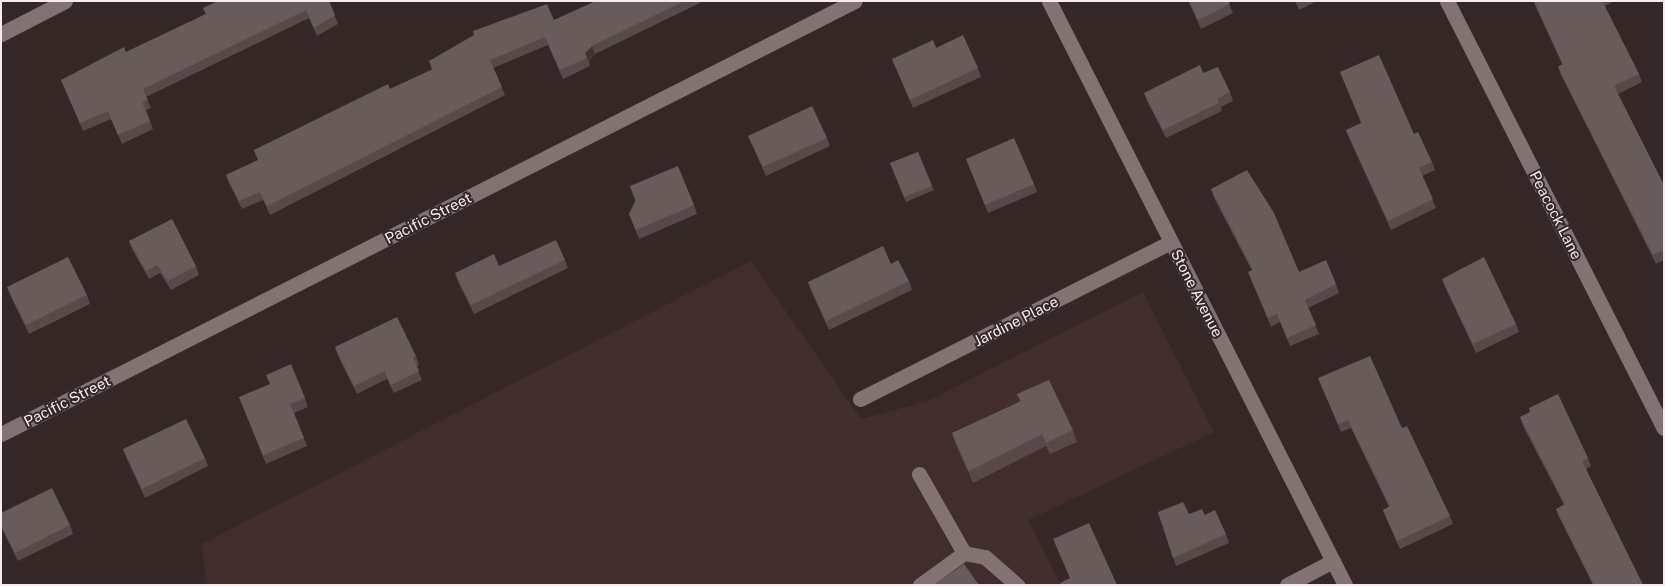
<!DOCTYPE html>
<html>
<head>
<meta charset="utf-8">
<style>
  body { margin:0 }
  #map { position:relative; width:1665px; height:586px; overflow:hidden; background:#342726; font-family:"Public Sans",sans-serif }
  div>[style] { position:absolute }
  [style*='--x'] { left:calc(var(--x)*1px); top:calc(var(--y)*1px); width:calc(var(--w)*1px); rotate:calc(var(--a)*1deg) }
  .built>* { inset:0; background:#412d2b }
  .lane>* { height:15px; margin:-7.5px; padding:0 7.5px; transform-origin:7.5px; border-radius:7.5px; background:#827372 }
  .street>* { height:15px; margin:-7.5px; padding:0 7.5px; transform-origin:7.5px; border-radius:7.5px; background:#827372 }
  .wall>* { inset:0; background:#574948 }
  .shaded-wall>* { inset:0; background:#423433 }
  .building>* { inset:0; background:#685b5a }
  span { translate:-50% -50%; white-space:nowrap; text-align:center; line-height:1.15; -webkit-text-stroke:4px #342726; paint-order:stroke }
  .street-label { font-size:15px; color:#f5eceb }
  .frame { position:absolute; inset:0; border:2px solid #f5eceb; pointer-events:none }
</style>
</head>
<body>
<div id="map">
  <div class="built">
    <i style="clip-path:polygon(751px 261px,861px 419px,928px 401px,1143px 292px,1214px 432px,1028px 520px,1061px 585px,206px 585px,202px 544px)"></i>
  </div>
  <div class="lane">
    <i style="--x:919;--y:474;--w:91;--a:60.3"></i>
    <i style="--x:920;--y:585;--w:54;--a:-36"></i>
    <i style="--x:964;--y:553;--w:21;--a:11"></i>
    <i style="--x:985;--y:557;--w:43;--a:41.2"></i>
  </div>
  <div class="street">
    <i style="--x:1049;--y:1;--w:655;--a:63.12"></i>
    <i style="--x:1447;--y:1;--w:479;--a:63.1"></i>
    <i style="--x:1;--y:34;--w:72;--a:-27.3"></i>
    <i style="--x:860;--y:399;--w:348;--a:-26.8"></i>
    <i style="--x:1;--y:434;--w:957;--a:-26.89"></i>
    <i style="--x:1287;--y:585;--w:52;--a:-27.6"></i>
  </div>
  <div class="wall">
    <i style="clip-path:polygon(329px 1px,338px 24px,317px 36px,309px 18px,146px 97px,151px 108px,146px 110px,153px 129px,122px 144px,111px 119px,83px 131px,61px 80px,126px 52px,206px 14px,203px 8px)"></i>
    <i style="clip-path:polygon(596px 1px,704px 1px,595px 54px,589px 61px,590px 66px,563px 79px,548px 45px,493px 68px,505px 95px,270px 215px,263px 200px,242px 209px,229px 183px,226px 175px,258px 160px,254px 150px,432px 70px,429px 61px,554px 20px)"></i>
    <i style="clip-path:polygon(1188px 1px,1228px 1px,1233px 13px,1201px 29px)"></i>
    <i style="clip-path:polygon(1295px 1px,1317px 1px,1299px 10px)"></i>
    <i style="clip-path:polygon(1533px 1px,1614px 1px,1605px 6px,1639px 74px,1642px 82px,1618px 94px,1664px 185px,1664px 260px,1656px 264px,1561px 75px,1558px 67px,1562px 64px)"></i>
    <i style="clip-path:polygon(936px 48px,978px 68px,981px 77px,913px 108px,892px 59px)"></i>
    <i style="clip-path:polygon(1340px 72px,1414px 134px,1432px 162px,1435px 170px,1422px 176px,1436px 208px,1391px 230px,1349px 138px,1346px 130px,1361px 123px)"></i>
    <i style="clip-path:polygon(1203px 73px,1230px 92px,1233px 101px,1221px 107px,1222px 111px,1166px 138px,1147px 101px,1144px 93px)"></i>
    <i style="clip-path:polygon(748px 136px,827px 138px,830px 146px,766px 176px)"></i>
    <i style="clip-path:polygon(918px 152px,934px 190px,906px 202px,890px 163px)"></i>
    <i style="clip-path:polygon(966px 159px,1034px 184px,1037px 192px,988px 213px)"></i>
    <i style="clip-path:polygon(630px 186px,694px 205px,697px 214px,639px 239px,629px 214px,635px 201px)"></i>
    <i style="clip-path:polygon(1211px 189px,1299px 272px,1336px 284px,1339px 293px,1308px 308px,1319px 334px,1290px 346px,1280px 322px,1271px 327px,1248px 272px,1252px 271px,1214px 198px)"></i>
    <i style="clip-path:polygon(129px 241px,196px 266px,199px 275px,171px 290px,160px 273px,149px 279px,132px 249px)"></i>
    <i style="clip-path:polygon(565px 260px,568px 268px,474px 314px,458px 282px,455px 273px)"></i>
    <i style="clip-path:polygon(891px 264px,909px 281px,912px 290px,829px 330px,811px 291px,808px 282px)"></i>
    <i style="clip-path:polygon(1442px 279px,1516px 324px,1519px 332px,1476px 353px,1445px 287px)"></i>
    <i style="clip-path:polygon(7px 287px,87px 295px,90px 304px,29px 334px,10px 295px)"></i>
    <i style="clip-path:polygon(335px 347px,416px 356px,419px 365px,416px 366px,422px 380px,394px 393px,387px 379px,357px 394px,338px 356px)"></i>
    <i style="clip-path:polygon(1318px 378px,1402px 428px,1450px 516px,1453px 524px,1400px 549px,1386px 518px,1383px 510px,1389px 507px,1351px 428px,1341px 432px)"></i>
    <i style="clip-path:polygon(1017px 394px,1073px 430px,1077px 442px,1050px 454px,1046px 446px,973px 483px,956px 445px,952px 433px,1020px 402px)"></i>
    <i style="clip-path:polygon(239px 397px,305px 398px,308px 407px,294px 413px,307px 446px,266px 464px)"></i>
    <i style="clip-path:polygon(1520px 417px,1588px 458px,1591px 466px,1586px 469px,1643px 585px,1593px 585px,1559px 517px,1556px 509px,1564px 505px,1523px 426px)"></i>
    <i style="clip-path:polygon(123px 449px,205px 458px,208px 466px,145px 498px,126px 457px)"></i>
    <i style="clip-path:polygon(1158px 512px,1205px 515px,1226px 534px,1229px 543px,1176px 566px)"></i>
    <i style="clip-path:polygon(1px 513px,70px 525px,73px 534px,18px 561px,1px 527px)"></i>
  </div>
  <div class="shaded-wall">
    <i style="clip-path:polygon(592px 46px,595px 54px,588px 61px,585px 53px)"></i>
  </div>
  <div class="building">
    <i style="clip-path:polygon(218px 1px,329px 1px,335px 15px,314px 28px,306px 10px,143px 89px,148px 100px,142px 102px,150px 121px,118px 135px,108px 111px,80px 123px,61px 80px,124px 47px,126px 52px,206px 14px,203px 8px)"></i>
    <i style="clip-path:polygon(596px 1px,684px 1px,592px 46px,585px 53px,587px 58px,560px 70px,545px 37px,490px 60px,502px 87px,267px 206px,260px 192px,239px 201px,226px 175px,258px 160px,254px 150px,388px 84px,390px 89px,433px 69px,429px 61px,474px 35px,473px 31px,547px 4px,554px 20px)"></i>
    <i style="clip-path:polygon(1189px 1px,1228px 1px,1230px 4px,1198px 20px)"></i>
    <i style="clip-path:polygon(1534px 1px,1602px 1px,1639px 74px,1614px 86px,1664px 185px,1664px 250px,1653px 255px,1558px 67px,1563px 64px)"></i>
    <i style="clip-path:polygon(963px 35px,978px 68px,910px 100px,892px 59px,933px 40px,936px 48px)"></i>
    <i style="clip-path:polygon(1379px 55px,1414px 134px,1418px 132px,1432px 162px,1419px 168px,1433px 199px,1388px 221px,1346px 130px,1362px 123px,1340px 72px)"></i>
    <i style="clip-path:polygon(1200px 65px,1203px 73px,1218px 67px,1230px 92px,1217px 99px,1219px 103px,1163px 130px,1144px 93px)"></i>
    <i style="clip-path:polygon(812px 106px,827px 138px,763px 167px,748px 136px)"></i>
    <i style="clip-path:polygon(1014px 138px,1034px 184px,985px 205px,966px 159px)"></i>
    <i style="clip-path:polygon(918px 152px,932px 186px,904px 197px,890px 163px)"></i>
    <i style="clip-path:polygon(678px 166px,694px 205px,636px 230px,629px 214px,636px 201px,630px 186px)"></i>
    <i style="clip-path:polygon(1247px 170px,1274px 213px,1299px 272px,1326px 260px,1336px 284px,1305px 300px,1316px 325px,1287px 338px,1277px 314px,1268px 318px,1248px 272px,1253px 270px,1211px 189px)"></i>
    <i style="clip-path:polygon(172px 219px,196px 266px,168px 281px,157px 265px,146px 271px,129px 241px)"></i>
    <i style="clip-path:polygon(556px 240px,565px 260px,471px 305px,455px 273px,494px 254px,499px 266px)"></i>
    <i style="clip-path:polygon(883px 246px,891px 264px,898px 260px,909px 281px,826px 321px,808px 282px)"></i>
    <i style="clip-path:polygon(68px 257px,87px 295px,26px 325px,7px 287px)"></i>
    <i style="clip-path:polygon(1484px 257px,1516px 324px,1473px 344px,1442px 279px)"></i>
    <i style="clip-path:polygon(397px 317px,416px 356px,413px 357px,419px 371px,391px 385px,384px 371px,354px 386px,335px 347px)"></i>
    <i style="clip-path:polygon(1370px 356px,1402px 428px,1407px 426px,1450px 516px,1397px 541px,1383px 510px,1390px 506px,1348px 420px,1338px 424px,1318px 378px)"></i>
    <i style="clip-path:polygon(291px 364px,305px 398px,290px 404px,304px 438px,263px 455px,239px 397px,270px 384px,266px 375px)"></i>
    <i style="clip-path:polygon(1049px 380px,1073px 430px,1046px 443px,1042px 434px,969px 471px,952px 433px,1021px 401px,1017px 394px)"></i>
    <i style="clip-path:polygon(1558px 394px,1588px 458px,1582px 461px,1643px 585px,1594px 585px,1556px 509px,1565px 504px,1520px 417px,1530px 412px,1529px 408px)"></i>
    <i style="clip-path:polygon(186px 419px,205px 458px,142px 489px,123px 449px)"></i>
    <i style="clip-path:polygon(52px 488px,70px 525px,15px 553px,1px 525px,1px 513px)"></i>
    <i style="clip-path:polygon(1183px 502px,1189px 514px,1202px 509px,1205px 515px,1215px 510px,1226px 534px,1173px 558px,1158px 512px)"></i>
    <i style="clip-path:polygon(1089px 523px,1117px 585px,1061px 585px,1060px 583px,1070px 578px,1053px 539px)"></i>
    <i style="clip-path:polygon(964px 564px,979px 585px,934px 585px)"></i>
  </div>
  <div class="street-label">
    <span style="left:1556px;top:215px;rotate:63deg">Peacock Lane</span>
    <span style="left:428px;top:218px;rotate:-27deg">Pacific Street</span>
    <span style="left:1197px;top:293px;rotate:63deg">Stone Avenue</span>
    <span style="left:1016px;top:321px;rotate:-27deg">Jardine Place</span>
    <span style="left:67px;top:401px;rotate:-27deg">Pacific Street</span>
  </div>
  <div class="frame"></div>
</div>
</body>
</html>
